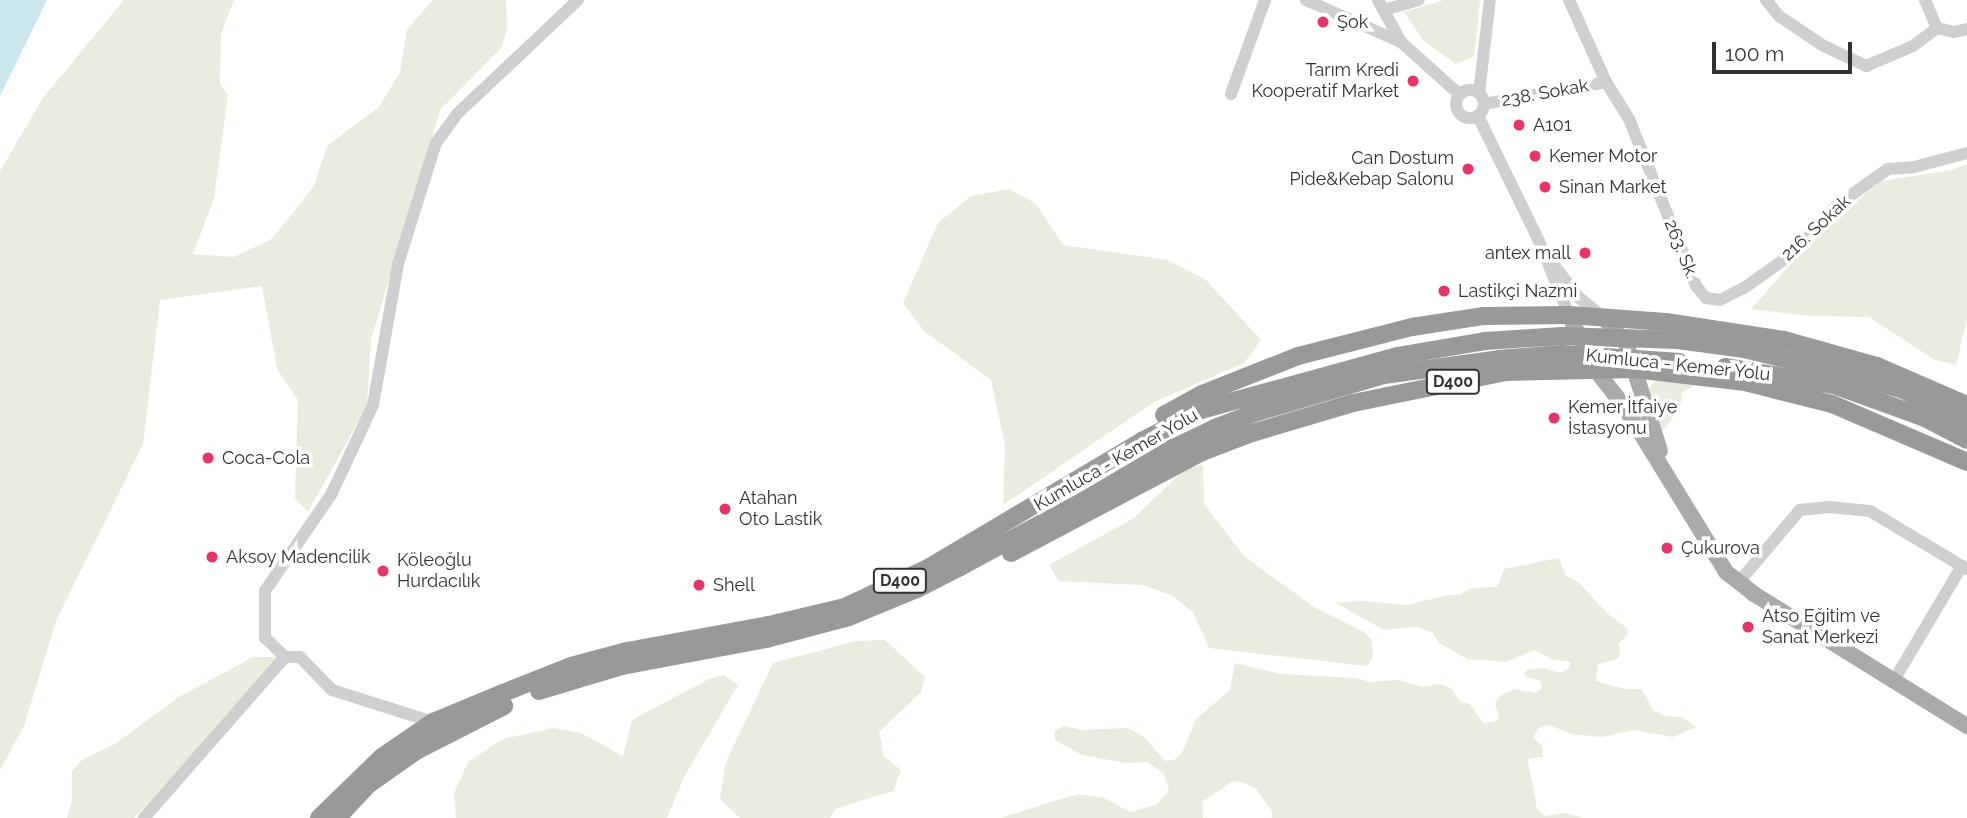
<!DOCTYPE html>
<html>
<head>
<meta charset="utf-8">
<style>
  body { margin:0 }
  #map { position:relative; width:1967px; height:818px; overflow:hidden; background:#fff; font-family:Raleway,sans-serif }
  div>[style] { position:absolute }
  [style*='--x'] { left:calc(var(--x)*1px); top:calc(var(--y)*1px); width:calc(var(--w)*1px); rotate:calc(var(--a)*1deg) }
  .green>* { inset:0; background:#e9ecde }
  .water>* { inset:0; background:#cae7ed }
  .minor>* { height:12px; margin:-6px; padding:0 6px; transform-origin:6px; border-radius:6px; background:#cfcfcf }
  .minor>.ring { margin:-6px; padding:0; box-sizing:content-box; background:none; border:12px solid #cfcfcf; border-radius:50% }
  .major>* { height:16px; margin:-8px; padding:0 8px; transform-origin:8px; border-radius:8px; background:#aaa }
  .highway>* { height:18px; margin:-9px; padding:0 9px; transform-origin:9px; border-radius:9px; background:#999 }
  .highway-bridge>* { height:18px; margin:-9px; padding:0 9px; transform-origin:9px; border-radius:9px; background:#999 }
  .dots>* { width:19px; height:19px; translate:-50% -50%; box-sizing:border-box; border:4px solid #fff; border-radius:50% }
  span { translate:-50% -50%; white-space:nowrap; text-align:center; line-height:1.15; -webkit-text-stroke:7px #fff; paint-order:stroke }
  .shield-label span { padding:2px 5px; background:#fff; border:2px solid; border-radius:5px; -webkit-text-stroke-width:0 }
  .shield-label { font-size:16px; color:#323232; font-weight:700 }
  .poi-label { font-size:18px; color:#323232 }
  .left { translate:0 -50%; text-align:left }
  .right { translate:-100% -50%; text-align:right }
  .street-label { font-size:18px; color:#323232 }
  .scale { position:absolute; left:1712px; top:42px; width:140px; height:32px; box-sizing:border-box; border:4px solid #323232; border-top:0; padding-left:9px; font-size:21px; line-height:24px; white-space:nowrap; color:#323232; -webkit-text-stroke:5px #fff; paint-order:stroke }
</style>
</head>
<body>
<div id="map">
  <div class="green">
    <i style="clip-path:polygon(124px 0,234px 0,221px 34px,220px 84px,228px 95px,214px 198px,193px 254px,234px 257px,272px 239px,314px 186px,327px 146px,379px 107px,400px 72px,407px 30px,433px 0,506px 0,507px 29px,501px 48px,440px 110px,371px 340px,367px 406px,308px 512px,295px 498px,298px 400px,277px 369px,262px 286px,160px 300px,143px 444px,56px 621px,24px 726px,0 770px,0 171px,43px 98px)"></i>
    <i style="clip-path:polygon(1444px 0,1480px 0,1474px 56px,1456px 64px,1424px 41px,1404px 12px)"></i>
    <i style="clip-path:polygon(1967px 164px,1967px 318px,1956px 365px,1935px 360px,1869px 317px,1810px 316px,1751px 309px,1828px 222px,1882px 181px,1951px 170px)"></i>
    <i style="clip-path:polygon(1010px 189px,1036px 204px,1063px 245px,1167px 260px,1205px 279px,1261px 340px,1244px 363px,1154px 402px,1003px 505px,1005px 445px,991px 380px,924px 331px,903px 303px,938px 223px,971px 196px)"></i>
    <i style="clip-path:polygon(1659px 378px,1701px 382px,1682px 392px,1680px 407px,1663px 431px,1649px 396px,1650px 386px)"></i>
    <i style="clip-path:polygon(1203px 465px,1204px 504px,1244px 556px,1314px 607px,1364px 632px,1372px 640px,1373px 657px,1367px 666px,1209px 648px,1193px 612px,1171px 595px,1143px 585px,1059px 581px,1049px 565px,1134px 518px,1186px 468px)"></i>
    <i style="clip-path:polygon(1559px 558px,1566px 576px,1578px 582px,1608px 614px,1627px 628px,1628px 634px,1619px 643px,1620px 656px,1615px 660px,1598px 664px,1596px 681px,1625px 689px,1641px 689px,1654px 711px,1665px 716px,1682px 717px,1697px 727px,1673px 737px,1635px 730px,1601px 737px,1572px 734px,1549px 725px,1539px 728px,1533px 737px,1542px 746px,1543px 757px,1529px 758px,1528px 762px,1537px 809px,1545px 816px,1565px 813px,1585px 818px,1272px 818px,1272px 811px,1256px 789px,1245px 783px,1233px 781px,1202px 802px,1203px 818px,1000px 818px,1078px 794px,1104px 798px,1130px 812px,1156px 805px,1169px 791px,1164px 774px,1147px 762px,1126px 763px,1082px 755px,1055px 740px,1055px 731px,1063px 726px,1083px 730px,1128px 728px,1143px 736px,1165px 761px,1174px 760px,1182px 753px,1196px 719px,1230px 690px,1235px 663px,1280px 674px,1356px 678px,1370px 682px,1397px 680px,1422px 687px,1440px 684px,1451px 688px,1461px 702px,1470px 704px,1483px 723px,1495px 722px,1499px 718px,1495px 703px,1501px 695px,1515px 689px,1536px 693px,1542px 688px,1540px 680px,1527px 677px,1524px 674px,1527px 670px,1543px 668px,1560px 673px,1569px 668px,1571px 662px,1553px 660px,1534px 650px,1506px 662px,1467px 659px,1439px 643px,1432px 632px,1416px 627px,1384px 630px,1336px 603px,1361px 601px,1407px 605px,1449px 595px,1460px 595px,1470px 588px,1497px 587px,1504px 569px)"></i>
    <i style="clip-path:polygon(885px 640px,925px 677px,921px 692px,879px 732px,884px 756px,901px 770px,893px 791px,837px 808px,830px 818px,740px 818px,720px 799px,725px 764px,773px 663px,856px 641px)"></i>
    <i style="clip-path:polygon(253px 657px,277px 657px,246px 702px,134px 818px,67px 818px,72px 800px,72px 771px,83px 759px,115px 744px,177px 698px)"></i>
    <i style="clip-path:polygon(724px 675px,738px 685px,684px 777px,667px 818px,456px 818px,454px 793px,468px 762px,503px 739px,553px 728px,581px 733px,623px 756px,632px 720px,709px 679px)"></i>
  </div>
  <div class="water">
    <i style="clip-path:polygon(0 0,47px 0,0 96px)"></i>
  </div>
  <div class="minor">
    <i style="--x:1306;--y:0;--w:104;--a:23.9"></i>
    <i style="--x:1401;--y:42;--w:79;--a:41.9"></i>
    <i style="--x:1378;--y:0;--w:48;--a:61.3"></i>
    <i style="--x:1569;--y:0;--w:90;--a:65.7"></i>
    <i style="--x:1606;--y:82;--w:44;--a:58.1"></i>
    <i style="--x:1629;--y:119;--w:180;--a:68.1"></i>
    <i style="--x:1696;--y:286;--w:16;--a:50"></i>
    <i style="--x:1706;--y:298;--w:14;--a:8"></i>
    <i style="--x:1720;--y:300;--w:30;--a:-27"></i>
    <i style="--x:1747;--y:286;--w:60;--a:-35.5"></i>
    <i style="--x:1796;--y:251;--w:62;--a:-48.3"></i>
    <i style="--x:1837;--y:205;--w:62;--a:-35.2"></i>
    <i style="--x:1888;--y:169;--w:26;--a:-4"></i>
    <i style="--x:1914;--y:167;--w:55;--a:-14.8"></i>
    <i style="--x:1766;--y:0;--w:21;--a:51"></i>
    <i style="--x:1779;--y:16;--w:52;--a:34"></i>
    <i style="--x:1822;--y:45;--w:49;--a:25.5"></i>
    <i style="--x:1866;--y:66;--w:51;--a:-23.1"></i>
    <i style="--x:1913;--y:46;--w:30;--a:-37"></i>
    <i style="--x:1937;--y:28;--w:17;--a:13"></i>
    <i style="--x:1954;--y:32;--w:13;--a:-13"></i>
    <i style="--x:1925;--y:0;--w:30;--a:67"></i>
    <i style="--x:1384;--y:10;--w:36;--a:-16"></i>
    <i class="ring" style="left:1456px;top:90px;width:16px;height:16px"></i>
    <i style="--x:1479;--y:93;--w:94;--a:-83.3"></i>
    <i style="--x:1231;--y:94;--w:100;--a:-70.1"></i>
    <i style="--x:1484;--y:104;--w:124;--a:-10.2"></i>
    <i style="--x:1478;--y:116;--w:139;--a:64"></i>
    <i style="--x:1539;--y:241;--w:80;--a:67.9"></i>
    <i style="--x:1554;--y:265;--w:39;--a:53"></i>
    <i style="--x:1577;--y:296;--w:33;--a:39"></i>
    <i style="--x:1738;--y:583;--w:96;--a:-49.7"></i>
    <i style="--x:1800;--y:510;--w:29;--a:-6"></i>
    <i style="--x:1829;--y:507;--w:41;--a:5.6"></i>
    <i style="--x:1870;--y:511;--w:113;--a:30.9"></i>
    <i style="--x:285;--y:657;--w:15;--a:0"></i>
    <i style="--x:300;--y:657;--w:46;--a:45.9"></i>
    <i style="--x:332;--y:690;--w:106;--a:17.6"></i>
    <i style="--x:1893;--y:682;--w:135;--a:-59.3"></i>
    <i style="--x:144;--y:818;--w:214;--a:-48.8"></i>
    <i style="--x:285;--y:657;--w:28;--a:-136"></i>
    <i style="--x:265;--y:638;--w:47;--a:-90"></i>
    <i style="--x:265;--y:591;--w:119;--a:-55.6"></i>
    <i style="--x:332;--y:493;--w:97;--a:-65"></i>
    <i style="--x:373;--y:405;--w:143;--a:-79.9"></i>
    <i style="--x:398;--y:264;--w:127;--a:-72.6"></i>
    <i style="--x:436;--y:143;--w:37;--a:-54"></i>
    <i style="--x:458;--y:113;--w:165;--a:-43.3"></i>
  </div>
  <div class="major">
    <i style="--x:1569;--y:315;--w:59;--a:64.7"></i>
    <i style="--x:1594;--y:368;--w:48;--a:51.7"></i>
    <i style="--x:1624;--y:406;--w:195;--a:58.4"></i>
    <i style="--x:1726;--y:572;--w:36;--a:38"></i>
    <i style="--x:1754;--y:594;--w:251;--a:31.8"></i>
    <i style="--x:1603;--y:317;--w:35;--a:49"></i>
    <i style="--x:1626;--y:343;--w:113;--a:72.5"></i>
  </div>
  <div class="highway">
    <i style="--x:1678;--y:340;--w:67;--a:7.8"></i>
    <i style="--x:1744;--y:349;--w:119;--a:13.6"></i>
    <i style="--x:1860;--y:377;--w:45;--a:16.8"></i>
    <i style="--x:1903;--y:390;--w:71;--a:25.8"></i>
    <i style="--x:1725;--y:367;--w:110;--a:9.4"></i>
    <i style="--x:1834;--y:385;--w:97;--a:19.9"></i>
    <i style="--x:1925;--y:418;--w:47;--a:27.6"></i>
    <i style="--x:1164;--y:415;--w:43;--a:-28.9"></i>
    <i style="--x:1202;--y:394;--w:103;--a:-21.6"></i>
    <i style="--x:1298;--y:356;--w:118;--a:-14.3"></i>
    <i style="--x:1412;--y:327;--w:73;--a:-8.7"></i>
    <i style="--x:1484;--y:316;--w:85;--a:-0.7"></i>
    <i style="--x:1569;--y:315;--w:97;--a:4.1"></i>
    <i style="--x:1666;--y:322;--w:119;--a:8.7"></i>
    <i style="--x:1784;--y:340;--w:97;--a:15.6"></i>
    <i style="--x:1877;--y:366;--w:98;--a:23.4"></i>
    <i style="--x:1011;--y:553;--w:216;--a:-27.9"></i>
    <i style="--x:1202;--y:452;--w:53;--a:-20.8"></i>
    <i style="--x:1252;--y:433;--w:105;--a:-16.5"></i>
    <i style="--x:1353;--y:403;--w:156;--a:-11.5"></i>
    <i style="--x:1506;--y:372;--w:128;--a:-1.3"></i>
    <i style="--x:1634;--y:369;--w:112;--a:6.7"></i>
    <i style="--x:1745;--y:382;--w:90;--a:14.2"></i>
    <i style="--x:1832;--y:404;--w:147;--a:23.2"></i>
    <i style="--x:539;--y:691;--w:87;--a:-16.8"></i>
    <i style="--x:622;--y:666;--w:147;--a:-10.6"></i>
    <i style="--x:766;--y:639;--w:86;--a:-14.8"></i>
    <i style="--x:849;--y:617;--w:74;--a:-22.4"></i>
    <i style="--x:917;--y:589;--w:48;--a:-27.1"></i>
    <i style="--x:960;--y:567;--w:142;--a:-28.2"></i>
    <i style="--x:1085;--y:500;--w:102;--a:-30.6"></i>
    <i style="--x:1173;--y:448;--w:47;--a:-25.5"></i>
    <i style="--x:1215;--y:428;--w:42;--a:-21"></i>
    <i style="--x:1254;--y:413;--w:135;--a:-16.3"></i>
    <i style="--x:1384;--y:375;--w:116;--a:-7.9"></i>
    <i style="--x:319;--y:818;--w:88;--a:-44.1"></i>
    <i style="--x:382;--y:757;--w:62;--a:-34.5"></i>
    <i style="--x:433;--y:722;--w:76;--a:-22.5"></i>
    <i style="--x:503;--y:693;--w:73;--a:-21.7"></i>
    <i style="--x:571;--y:666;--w:58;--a:-15"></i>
    <i style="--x:627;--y:651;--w:144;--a:-10.4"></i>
    <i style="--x:769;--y:625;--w:78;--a:-13.3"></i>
    <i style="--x:845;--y:607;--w:92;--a:-25.2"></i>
    <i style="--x:928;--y:568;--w:249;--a:-30.7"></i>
    <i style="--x:1142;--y:441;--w:67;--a:-27.7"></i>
    <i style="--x:1201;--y:410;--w:203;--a:-15.4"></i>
    <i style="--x:1397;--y:356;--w:89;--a:-9.7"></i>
    <i style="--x:337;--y:818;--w:45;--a:-46.8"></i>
    <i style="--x:368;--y:785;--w:59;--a:-35.3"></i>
    <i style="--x:416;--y:751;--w:99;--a:-27.1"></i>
  </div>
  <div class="highway-bridge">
    <i style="--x:1485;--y:341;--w:77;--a:-3.7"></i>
    <i style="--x:1562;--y:336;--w:116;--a:2"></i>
    <i style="--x:1499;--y:359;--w:63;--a:-4.5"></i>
    <i style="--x:1562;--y:354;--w:118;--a:3.9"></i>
  </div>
  <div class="dots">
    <i style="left:1323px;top:22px;background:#ea336a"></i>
    <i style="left:1413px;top:81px;background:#ea336a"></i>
    <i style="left:1519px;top:125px;background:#ea336a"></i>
    <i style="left:1535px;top:156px;background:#ea336a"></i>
    <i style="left:1468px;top:169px;background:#ea336a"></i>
    <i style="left:1545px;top:187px;background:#ea336a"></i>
    <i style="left:1585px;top:253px;background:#ea336a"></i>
    <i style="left:1444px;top:291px;background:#ea336a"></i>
    <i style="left:1554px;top:418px;background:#ea336a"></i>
    <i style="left:208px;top:458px;background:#ea336a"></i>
    <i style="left:725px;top:509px;background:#ea336a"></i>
    <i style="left:1667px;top:548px;background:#ea336a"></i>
    <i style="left:212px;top:557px;background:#ea336a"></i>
    <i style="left:383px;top:571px;background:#ea336a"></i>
    <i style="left:699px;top:585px;background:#ea336a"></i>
    <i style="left:1748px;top:627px;background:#ea336a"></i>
  </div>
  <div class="shield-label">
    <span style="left:1453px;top:382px">D400</span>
    <span style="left:900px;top:581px">D400</span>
  </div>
  <div class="poi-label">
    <span class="left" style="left:1337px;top:22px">Şok</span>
    <span class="right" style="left:1399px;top:81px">Tarım Kredi<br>Kooperatif Market</span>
    <span class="left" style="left:1533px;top:125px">A101</span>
    <span class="left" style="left:1549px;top:156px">Kemer Motor</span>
    <span class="right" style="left:1454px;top:169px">Can Dostum<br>Pide&amp;Kebap Salonu</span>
    <span class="left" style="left:1559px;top:187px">Sinan Market</span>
    <span class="right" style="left:1571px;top:253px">antex mall</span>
    <span class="left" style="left:1458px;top:291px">Lastikçi Nazmi</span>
    <span class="left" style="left:1568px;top:418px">Kemer İtfaiye<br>İstasyonu</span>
    <span class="left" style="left:222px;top:458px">Coca-Cola</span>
    <span class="left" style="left:739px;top:509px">Atahan<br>Oto Lastik</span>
    <span class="left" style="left:1681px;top:548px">Çukurova</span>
    <span class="left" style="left:226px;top:557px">Aksoy Madencilik</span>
    <span class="left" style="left:397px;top:571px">Köleoğlu<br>Hurdacılık</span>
    <span class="left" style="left:713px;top:585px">Shell</span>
    <span class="left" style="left:1762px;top:627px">Atso Eğitim ve<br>Sanat Merkezi</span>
  </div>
  <div class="street-label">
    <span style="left:1545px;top:93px;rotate:-10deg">238. Sokak</span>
    <span style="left:1816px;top:228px;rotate:-43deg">216. Sokak</span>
    <span style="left:1681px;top:249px;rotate:68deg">263. Sk.</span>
    <span style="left:1678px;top:365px;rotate:6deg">Kumluca - Kemer Yolu</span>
    <span style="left:1116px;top:460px;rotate:-30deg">Kumluca - Kemer Yolu</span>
  </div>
  <div class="scale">100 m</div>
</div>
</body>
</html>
